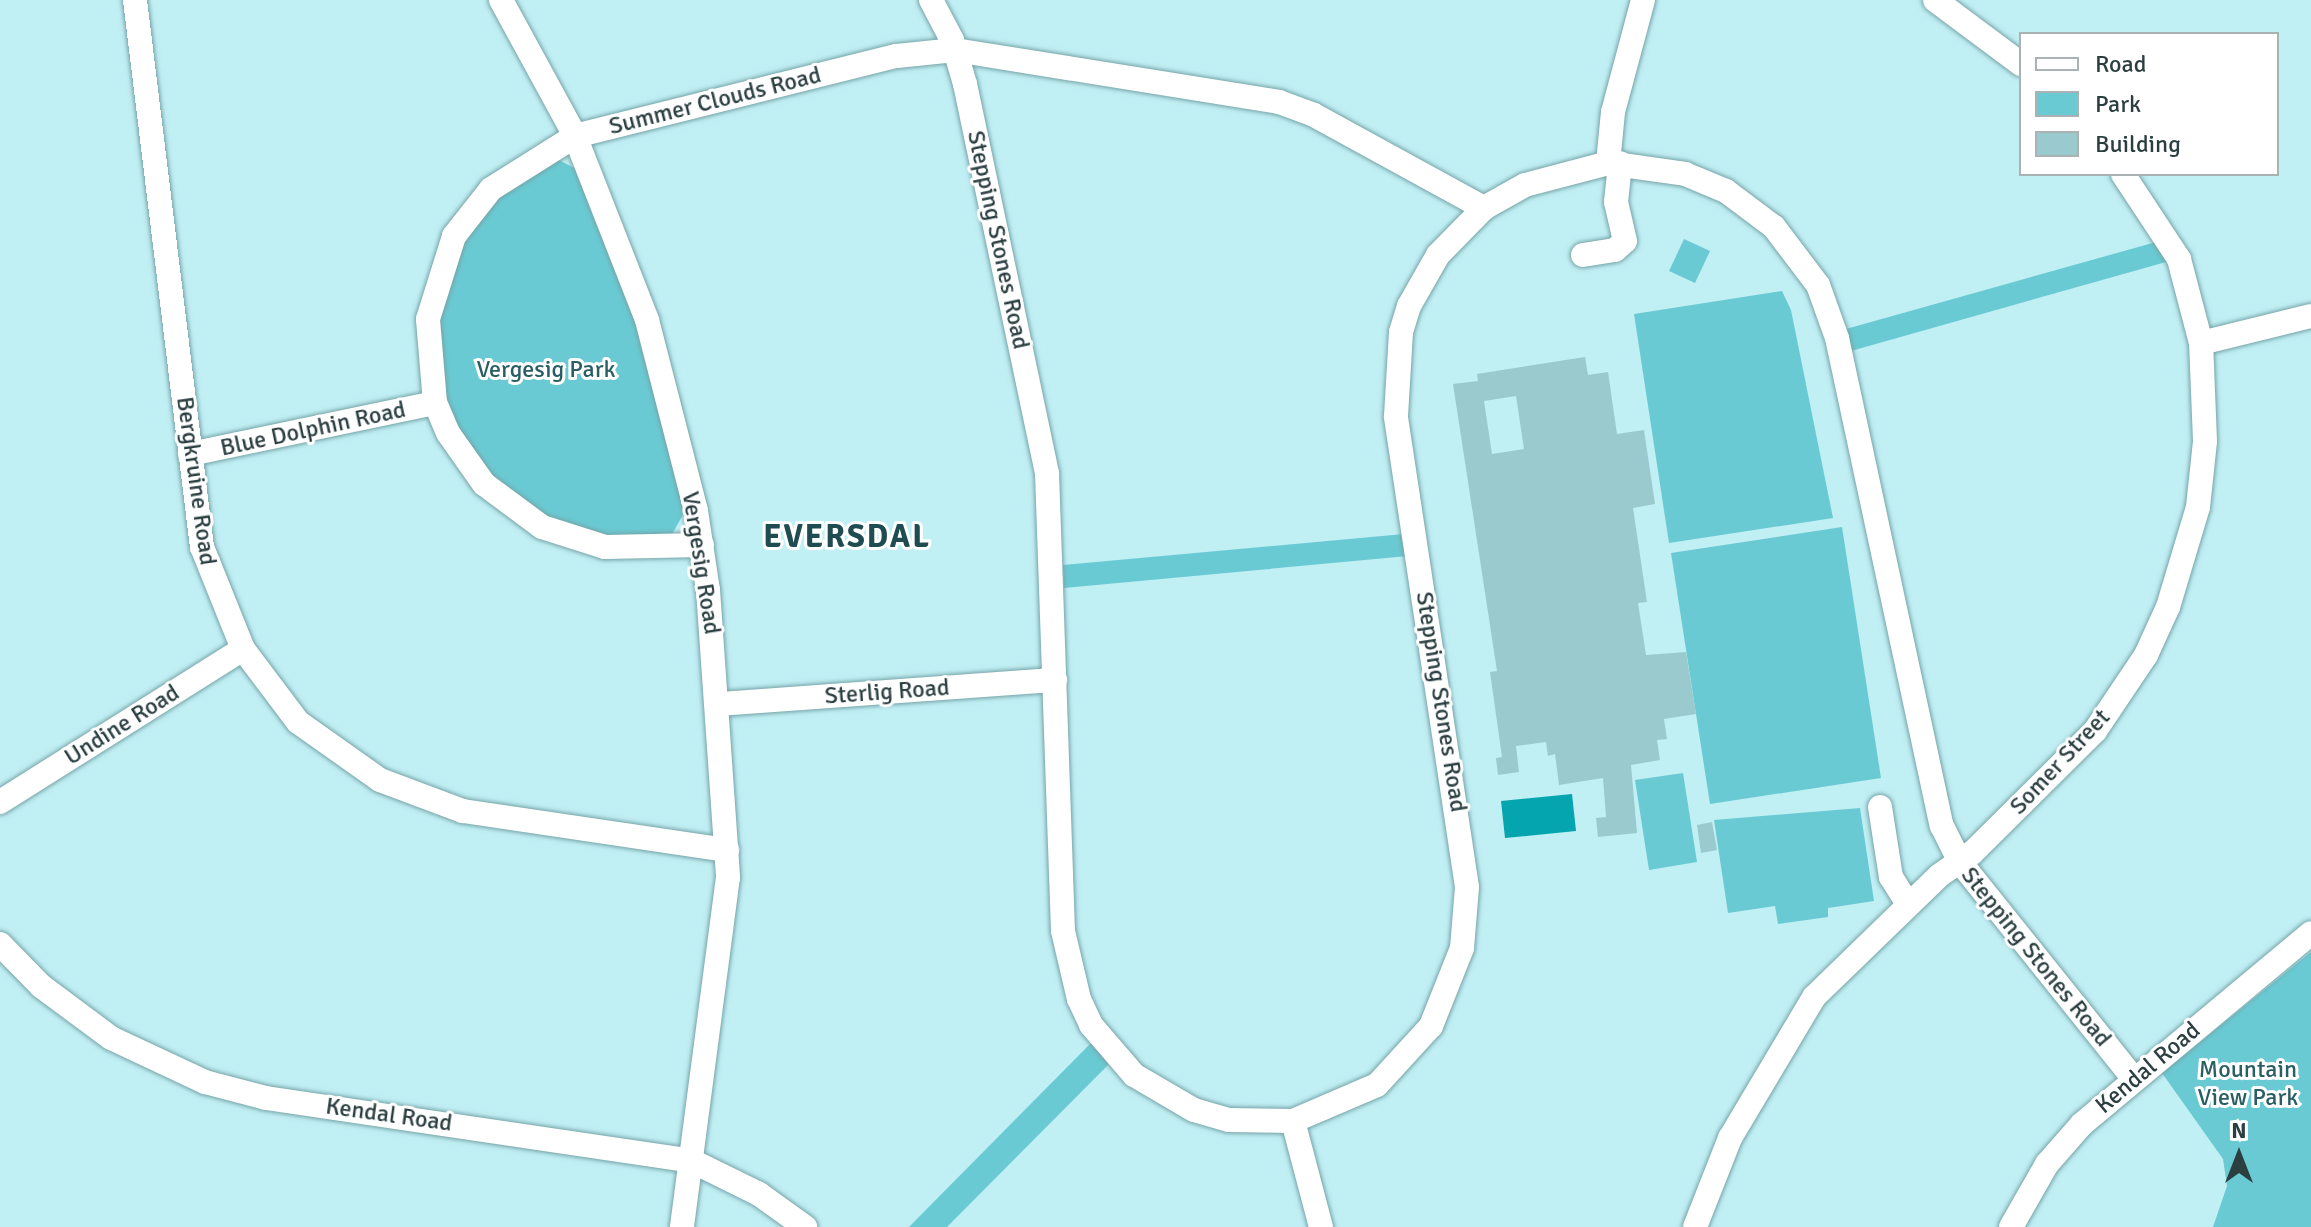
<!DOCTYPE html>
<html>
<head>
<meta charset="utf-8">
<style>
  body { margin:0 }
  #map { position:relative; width:2311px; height:1227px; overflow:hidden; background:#c0eff4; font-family:Signika,sans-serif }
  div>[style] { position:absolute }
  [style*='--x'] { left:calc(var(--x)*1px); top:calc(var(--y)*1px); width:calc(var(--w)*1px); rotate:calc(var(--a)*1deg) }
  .green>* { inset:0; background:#6acad3 }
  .water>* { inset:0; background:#05a5b0 }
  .building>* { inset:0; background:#9bcace }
  .roads { filter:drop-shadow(0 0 2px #76a4a8) drop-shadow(0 0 2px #76a4a8) }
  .minor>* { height:24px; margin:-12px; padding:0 12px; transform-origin:12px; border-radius:12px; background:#fff }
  span { translate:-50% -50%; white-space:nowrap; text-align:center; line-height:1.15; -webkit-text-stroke:6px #fff; paint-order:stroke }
  .street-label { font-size:24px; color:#2b3f41 }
  .park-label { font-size:24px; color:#295e63 }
  .district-label { font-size:32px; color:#1f4c50; font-weight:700; letter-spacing:2px }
  .legend { position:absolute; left:2019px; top:32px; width:260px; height:144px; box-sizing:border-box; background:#fff; border:2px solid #aab2b3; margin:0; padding:10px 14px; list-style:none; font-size:24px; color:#2b3f41 }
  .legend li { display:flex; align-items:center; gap:16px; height:40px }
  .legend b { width:40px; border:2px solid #aab2b3 }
  .north { position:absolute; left:2199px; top:1115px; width:80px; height:80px; -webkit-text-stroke:6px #fff; paint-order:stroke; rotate:0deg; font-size:22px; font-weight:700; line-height:32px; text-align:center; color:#2b3f41 }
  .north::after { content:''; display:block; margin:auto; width:28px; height:36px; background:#2b3f41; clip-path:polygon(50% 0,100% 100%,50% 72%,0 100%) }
</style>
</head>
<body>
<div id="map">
  <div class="green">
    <i style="clip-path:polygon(559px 160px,576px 169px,643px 338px,684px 513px,671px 536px,618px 539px,544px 517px,491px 476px,464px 440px,447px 399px,439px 317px,458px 253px,495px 200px)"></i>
    <i style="clip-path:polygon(1684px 239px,1710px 251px,1695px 283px,1669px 271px)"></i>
    <i style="clip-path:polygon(2156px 242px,2166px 262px,1851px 351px,1846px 329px)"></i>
    <i style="clip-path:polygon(1782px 291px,1791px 310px,1833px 518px,1669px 543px,1634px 314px)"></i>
    <i style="clip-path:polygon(1842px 527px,1881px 778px,1710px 804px,1671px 553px)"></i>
    <i style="clip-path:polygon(1404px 534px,1408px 556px,1064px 588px,1063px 565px)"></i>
    <i style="clip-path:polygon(1683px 773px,1697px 862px,1649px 870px,1635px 780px)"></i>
    <i style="clip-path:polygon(1860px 808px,1874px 901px,1828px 908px,1828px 917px,1778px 924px,1775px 906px,1728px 913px,1714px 820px)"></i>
    <i style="clip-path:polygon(2311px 952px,2311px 1227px,2213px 1227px,2227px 1186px,2223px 1159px,2162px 1073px)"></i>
    <i style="clip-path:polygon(1094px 1040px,1109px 1064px,947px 1227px,909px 1227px)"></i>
  </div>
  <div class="water">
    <i style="clip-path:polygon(1572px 794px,1576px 831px,1505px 838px,1501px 801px)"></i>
  </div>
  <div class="building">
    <i style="clip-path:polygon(evenodd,1585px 357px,1588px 375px,1608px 372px,1617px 434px,1644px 430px,1655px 504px,1633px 508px,1647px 602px,1638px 603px,1646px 655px,1686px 652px,1696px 714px,1664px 719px,1667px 739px,1657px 740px,1660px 760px,1631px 765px,1637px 833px,1598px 837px,1596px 818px,1606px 817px,1603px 778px,1559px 785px,1555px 754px,1548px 756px,1546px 742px,1516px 746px,1519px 772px,1498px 775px,1496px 758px,1502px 757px,1490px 672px,1497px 671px,1453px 384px,1478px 381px,1477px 374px,1585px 357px,1516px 396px,1524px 449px,1492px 454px,1484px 401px,1516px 396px)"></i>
    <i style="clip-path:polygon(1712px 822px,1717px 850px,1701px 853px,1697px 825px)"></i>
  </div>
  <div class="roads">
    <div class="minor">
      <i style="--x:135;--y:0;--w:551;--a:83.02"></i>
      <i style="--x:202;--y:547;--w:110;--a:68.1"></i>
      <i style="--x:243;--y:649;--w:91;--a:53"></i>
      <i style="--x:298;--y:722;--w:100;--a:35.3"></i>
      <i style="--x:380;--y:780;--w:89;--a:20.5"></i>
      <i style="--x:463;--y:811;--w:267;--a:8.4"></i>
      <i style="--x:501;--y:0;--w:155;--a:61.4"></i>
      <i style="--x:575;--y:136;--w:198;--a:68.6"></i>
      <i style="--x:647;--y:320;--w:197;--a:75.6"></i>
      <i style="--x:696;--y:511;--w:80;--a:81.4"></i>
      <i style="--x:708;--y:590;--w:288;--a:86"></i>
      <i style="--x:728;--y:877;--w:353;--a:97.5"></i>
      <i style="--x:931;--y:0;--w:45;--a:62.3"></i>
      <i style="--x:952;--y:40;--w:46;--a:73.5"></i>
      <i style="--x:965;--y:84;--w:398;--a:78.1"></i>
      <i style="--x:1047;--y:473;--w:458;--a:88"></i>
      <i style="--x:1063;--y:931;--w:70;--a:76.8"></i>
      <i style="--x:1079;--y:999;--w:29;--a:65"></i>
      <i style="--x:1091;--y:1025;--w:66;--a:49.3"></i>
      <i style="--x:1134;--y:1075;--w:69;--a:30.3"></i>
      <i style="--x:1194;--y:1110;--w:36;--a:16"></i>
      <i style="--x:1229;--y:1120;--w:64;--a:0.9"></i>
      <i style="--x:1293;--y:1121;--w:91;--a:-23.2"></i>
      <i style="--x:1377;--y:1085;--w:80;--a:-47.5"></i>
      <i style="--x:1431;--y:1026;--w:84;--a:-68.3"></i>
      <i style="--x:1462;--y:948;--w:61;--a:-85.3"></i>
      <i style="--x:1467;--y:887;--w:476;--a:-98.6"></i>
      <i style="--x:1396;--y:416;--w:84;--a:-86.6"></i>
      <i style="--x:1401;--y:332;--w:27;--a:-73"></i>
      <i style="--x:1409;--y:306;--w:59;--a:-60.4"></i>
      <i style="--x:1438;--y:255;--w:66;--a:-45.6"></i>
      <i style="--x:1484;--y:208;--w:47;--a:-29.3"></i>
      <i style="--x:1525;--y:185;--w:86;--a:-14.8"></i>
      <i style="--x:1608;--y:163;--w:78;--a:8.1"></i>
      <i style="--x:1685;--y:174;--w:44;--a:22.5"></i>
      <i style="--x:1726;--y:191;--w:60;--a:36.9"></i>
      <i style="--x:1774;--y:227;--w:73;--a:52.8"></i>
      <i style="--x:1818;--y:285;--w:56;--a:70.3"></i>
      <i style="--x:1837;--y:338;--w:499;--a:77.9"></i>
      <i style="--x:1942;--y:826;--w:40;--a:63.4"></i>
      <i style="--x:1960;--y:862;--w:275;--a:51.3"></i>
      <i style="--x:1935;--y:0;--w:107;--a:36.7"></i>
      <i style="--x:1608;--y:163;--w:51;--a:-84.4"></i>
      <i style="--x:1613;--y:112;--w:116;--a:-75"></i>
      <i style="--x:1583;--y:255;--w:32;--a:-9"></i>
      <i style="--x:1615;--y:250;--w:13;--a:-42"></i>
      <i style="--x:1625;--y:241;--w:40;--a:-103"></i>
      <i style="--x:1616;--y:202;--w:39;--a:-84"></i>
      <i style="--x:2201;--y:343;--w:113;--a:-13.8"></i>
      <i style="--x:190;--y:454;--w:250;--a:-11.8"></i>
      <i style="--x:702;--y:545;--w:97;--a:178.8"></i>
      <i style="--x:605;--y:547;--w:66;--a:-162.4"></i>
      <i style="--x:542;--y:527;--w:72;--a:-143.4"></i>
      <i style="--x:484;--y:484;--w:62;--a:-125.2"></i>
      <i style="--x:448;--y:433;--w:33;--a:-113"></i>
      <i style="--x:435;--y:403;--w:84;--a:-94.8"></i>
      <i style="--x:428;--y:319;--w:87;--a:-72.6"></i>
      <i style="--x:454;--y:236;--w:60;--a:-51.8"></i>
      <i style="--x:491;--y:189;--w:99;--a:-32.2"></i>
      <i style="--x:575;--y:136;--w:332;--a:-14"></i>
      <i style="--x:897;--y:56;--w:58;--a:-5.9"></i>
      <i style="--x:955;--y:50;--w:328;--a:9.1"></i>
      <i style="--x:1279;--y:102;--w:37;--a:20"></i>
      <i style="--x:1314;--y:115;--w:194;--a:28.7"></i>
      <i style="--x:719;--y:704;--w:337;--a:-4.1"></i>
      <i style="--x:0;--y:802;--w:287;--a:-32.2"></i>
      <i style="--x:1880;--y:807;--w:71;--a:81.1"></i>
      <i style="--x:1891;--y:877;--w:32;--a:58"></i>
      <i style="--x:0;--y:944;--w:59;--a:45.7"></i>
      <i style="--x:41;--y:986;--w:87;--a:36.6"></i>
      <i style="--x:111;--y:1038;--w:104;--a:25.1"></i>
      <i style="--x:205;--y:1082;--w:63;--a:14.7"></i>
      <i style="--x:266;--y:1098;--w:431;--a:8.4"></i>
      <i style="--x:692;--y:1161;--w:75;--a:26.2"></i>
      <i style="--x:759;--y:1194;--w:57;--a:35.7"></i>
      <i style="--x:1293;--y:1121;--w:110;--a:75.2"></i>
      <i style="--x:1695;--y:1227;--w:96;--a:-68.5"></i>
      <i style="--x:1730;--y:1138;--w:164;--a:-59.2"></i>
      <i style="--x:1814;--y:997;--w:175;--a:-44.1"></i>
      <i style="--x:1940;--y:875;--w:39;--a:-35"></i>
      <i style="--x:1972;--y:853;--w:173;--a:-44.8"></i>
      <i style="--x:2095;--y:731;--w:92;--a:-56.1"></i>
      <i style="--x:2146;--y:655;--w:53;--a:-65.4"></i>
      <i style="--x:2168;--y:607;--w:104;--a:-73.3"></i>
      <i style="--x:2198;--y:507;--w:66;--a:-83.9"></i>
      <i style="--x:2205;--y:441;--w:98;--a:-92.3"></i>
      <i style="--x:2201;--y:343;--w:87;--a:-104.7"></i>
      <i style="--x:2179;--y:259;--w:102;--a:-123.4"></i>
      <i style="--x:2011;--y:1227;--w:73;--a:-60.3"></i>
      <i style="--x:2047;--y:1164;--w:53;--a:-48.8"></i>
      <i style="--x:2082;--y:1124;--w:298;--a:-39.8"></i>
    </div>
  </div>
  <div class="street-label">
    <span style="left:715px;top:101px;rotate:-14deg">Summer Clouds Road</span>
    <span style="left:998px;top:240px;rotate:78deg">Stepping Stones Road</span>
    <span style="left:313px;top:429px;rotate:-12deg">Blue Dolphin Road</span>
    <span style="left:196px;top:481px;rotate:82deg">Bergkruine Road</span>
    <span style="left:701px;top:563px;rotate:81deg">Vergesig Road</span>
    <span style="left:887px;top:692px;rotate:-4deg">Sterlig Road</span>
    <span style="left:1441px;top:702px;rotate:81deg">Stepping Stones Road</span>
    <span style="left:122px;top:725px;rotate:-32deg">Undine Road</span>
    <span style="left:2060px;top:762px;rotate:-47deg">Somer Street</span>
    <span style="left:2036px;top:957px;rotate:51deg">Stepping Stones Road</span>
    <span style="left:2148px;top:1068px;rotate:-40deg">Kendal Road</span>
    <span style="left:389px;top:1115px;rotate:8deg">Kendal Road</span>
  </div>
  <div class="park-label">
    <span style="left:546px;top:370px">Vergesig Park</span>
    <span style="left:2248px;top:1084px">Mountain<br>View Park</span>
  </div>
  <div class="district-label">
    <span style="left:847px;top:537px">EVERSDAL</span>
  </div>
  <ul class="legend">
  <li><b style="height:10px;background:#fff"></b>Road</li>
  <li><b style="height:22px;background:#6acad3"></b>Park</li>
  <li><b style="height:22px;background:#9bcace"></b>Building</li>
  </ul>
  <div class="north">N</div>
</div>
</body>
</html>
